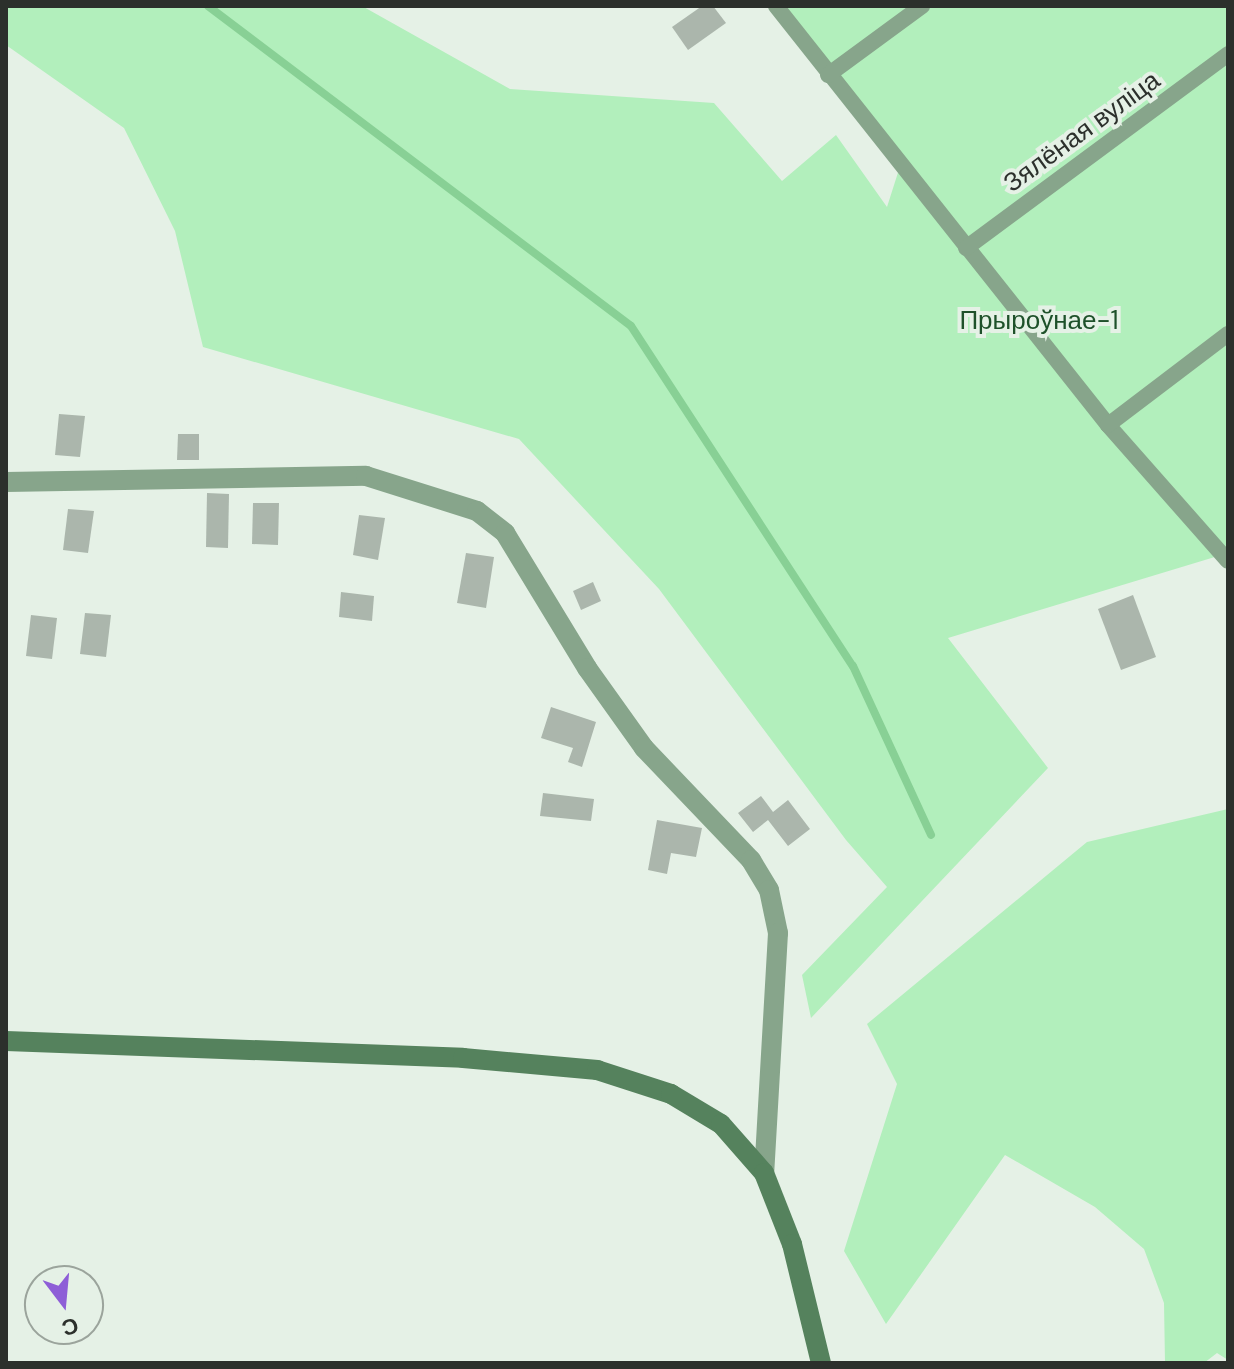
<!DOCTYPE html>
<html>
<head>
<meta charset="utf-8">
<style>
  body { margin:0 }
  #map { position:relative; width:1234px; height:1369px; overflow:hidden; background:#e5f1e6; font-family:"DM Sans",sans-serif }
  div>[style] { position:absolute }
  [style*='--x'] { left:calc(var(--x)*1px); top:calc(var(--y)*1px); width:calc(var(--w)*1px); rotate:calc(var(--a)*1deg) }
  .green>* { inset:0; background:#b2efbc }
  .stream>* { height:8px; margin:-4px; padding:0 4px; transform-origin:4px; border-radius:4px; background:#88d095 }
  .building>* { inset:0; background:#abb6ac }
  .lane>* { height:16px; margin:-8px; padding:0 8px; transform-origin:8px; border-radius:8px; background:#87a58b }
  .street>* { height:20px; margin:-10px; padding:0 10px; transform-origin:10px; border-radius:10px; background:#87a58b }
  .secondary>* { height:20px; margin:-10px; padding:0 10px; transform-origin:10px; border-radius:10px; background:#55825d }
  span { translate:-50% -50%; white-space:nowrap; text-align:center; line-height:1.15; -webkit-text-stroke:8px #e5f1e6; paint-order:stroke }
  .street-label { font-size:26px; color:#2c302c }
  .park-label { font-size:26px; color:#1e512a }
  .frame { position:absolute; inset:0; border:8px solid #2c302c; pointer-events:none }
  .north { position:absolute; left:24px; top:1265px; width:80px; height:80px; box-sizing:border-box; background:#e5f1e6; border:2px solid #9ba49c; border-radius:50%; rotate:164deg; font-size:22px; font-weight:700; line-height:32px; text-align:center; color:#2c302c }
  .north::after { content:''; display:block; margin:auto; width:28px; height:36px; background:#8e5ed7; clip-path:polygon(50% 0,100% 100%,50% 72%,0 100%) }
</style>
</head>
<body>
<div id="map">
  <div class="green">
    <i style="clip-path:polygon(6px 6px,362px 6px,510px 89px,714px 103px,782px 181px,836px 135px,887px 207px,902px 160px,784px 6px,1228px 6px,1228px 553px,948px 638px,1048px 768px,811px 1018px,802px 975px,887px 887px,846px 840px,659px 589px,519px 439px,203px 347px,175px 231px,124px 128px,6px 45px)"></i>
    <i style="clip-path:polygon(1228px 809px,1228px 1360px,1217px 1353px,1204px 1363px,1165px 1363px,1164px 1303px,1144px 1249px,1095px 1207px,1005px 1155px,886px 1324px,844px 1251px,897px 1084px,867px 1024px,1087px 842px)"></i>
  </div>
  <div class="stream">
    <i style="--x:208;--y:6;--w:530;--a:37.11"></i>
    <i style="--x:631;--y:326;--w:406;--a:56.9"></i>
    <i style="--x:853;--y:666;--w:186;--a:65.2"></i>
  </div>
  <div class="building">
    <i style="clip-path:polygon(702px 6px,713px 6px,726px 23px,688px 50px,672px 27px)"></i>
    <i style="clip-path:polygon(59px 414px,85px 416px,80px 457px,55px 455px)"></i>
    <i style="clip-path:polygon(178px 434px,199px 434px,199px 460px,177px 460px)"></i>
    <i style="clip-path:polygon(207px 493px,229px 494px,228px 548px,206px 547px)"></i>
    <i style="clip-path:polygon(253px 503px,279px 503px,278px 545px,252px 544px)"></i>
    <i style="clip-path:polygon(68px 509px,94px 511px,88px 553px,63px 550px)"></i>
    <i style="clip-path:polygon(359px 515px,385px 518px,378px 560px,353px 555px)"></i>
    <i style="clip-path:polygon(466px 553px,494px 557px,486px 608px,457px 603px)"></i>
    <i style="clip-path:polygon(593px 582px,601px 601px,581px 610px,573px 591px)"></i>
    <i style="clip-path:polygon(341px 592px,374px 596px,372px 621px,339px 617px)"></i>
    <i style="clip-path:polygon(1133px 595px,1156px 657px,1121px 670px,1098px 609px)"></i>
    <i style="clip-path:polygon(85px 613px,111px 615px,106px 657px,80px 654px)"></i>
    <i style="clip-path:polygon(31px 615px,57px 618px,52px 659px,26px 656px)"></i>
    <i style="clip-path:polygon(551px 707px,596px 722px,582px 767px,568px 762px,573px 748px,541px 738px)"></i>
    <i style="clip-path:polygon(543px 793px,594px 799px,591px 821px,540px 816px)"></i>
    <i style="clip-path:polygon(761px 796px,773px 812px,788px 800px,810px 829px,788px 846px,768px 820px,753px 832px,738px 813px)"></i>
    <i style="clip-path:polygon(657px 820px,702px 828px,696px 857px,671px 853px,667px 874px,648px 870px)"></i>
  </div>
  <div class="lane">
    <i style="--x:776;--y:6;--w:535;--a:51.61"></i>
    <i style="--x:1108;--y:425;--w:181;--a:48.6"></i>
    <i style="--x:828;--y:75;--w:117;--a:-36.3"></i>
    <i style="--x:966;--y:248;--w:326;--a:-36.5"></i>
    <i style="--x:1108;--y:425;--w:151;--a:-37.2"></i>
  </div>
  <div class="street">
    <i style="--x:6;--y:482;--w:360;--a:-1"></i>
    <i style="--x:366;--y:476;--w:116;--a:17.5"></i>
    <i style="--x:477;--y:511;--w:36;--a:38"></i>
    <i style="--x:505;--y:533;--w:158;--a:58.7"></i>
    <i style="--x:587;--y:668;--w:98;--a:54.5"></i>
    <i style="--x:644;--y:748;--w:155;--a:46.3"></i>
    <i style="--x:751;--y:860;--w:35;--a:59"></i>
    <i style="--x:769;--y:890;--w:44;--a:78.2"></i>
    <i style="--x:778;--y:933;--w:240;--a:93.3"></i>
  </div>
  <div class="secondary">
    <i style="--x:6;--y:1041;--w:457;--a:2.1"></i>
    <i style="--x:463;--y:1058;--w:135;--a:5.1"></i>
    <i style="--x:597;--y:1070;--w:78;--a:18"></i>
    <i style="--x:671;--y:1094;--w:58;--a:31"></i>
    <i style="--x:721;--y:1124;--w:65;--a:48.7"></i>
    <i style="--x:764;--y:1173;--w:76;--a:68.5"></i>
    <i style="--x:792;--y:1244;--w:122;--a:76.3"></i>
  </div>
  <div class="street-label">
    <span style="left:1082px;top:132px;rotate:-36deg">Зялёная вуліца</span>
  </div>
  <div class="park-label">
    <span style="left:1039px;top:321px">Прыроўнае-1</span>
  </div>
  <div class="frame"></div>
  <div class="north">С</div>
</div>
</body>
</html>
